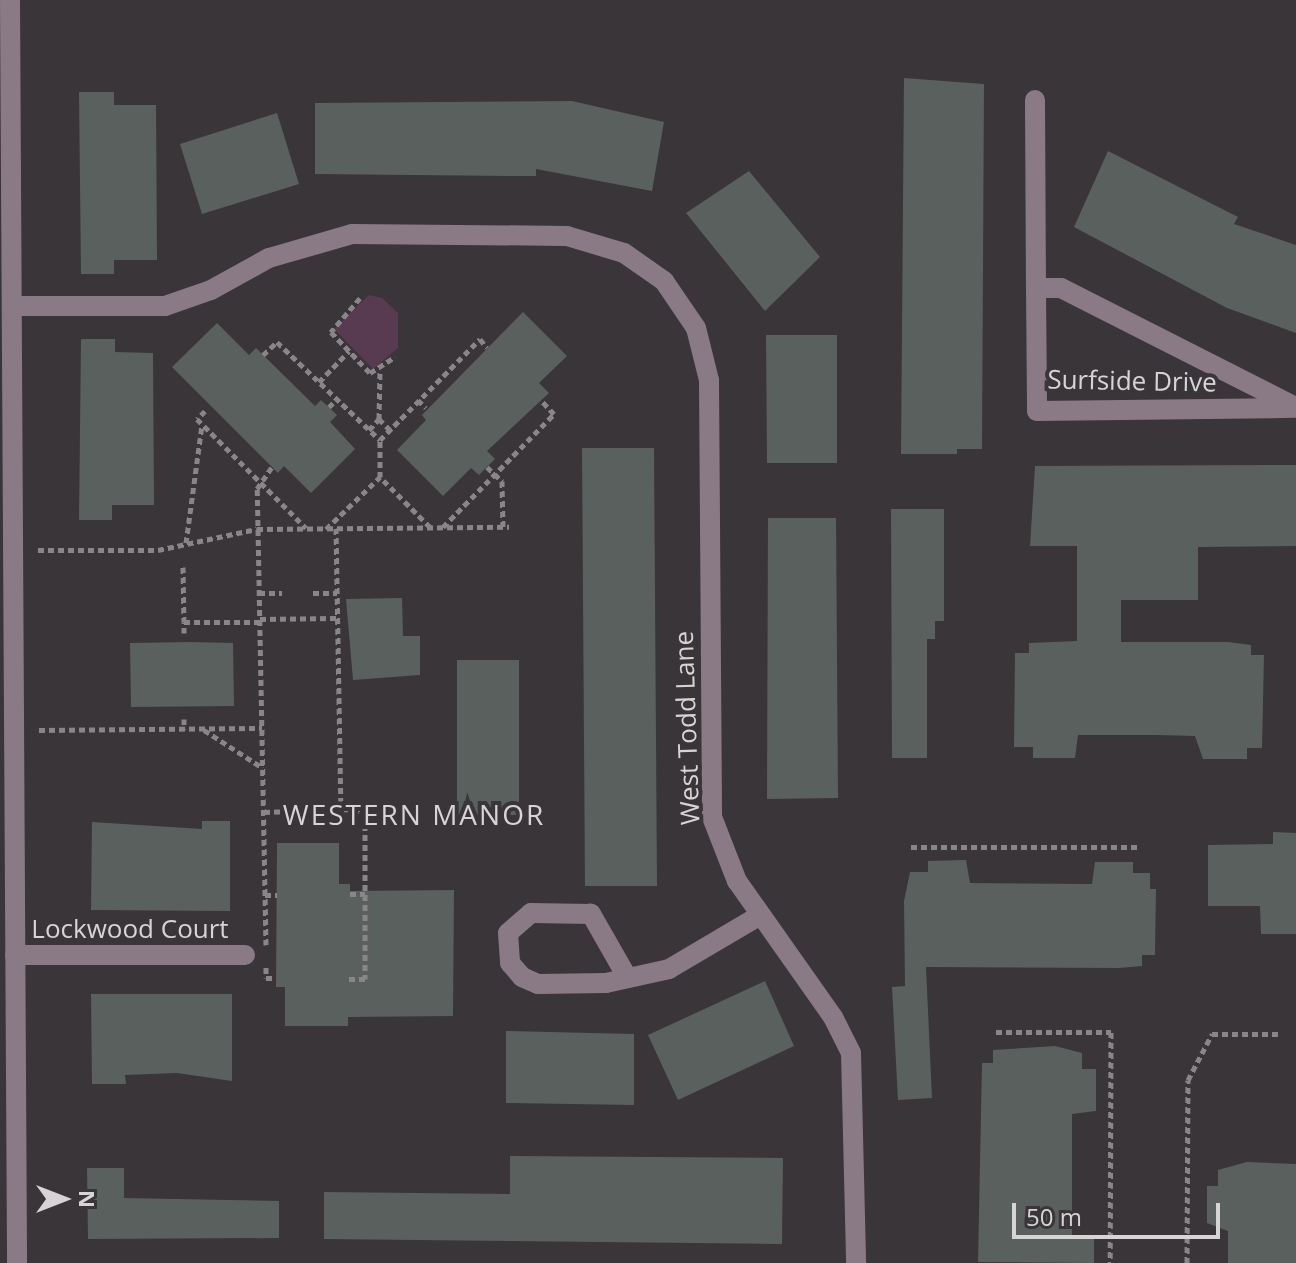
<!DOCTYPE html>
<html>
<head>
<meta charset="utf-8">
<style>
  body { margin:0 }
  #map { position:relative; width:1296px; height:1263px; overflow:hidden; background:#3a3538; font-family:"Open Sans",sans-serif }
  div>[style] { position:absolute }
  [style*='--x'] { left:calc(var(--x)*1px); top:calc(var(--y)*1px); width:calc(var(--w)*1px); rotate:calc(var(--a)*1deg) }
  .green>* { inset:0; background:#593b51 }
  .building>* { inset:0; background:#5a605e }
  .path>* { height:5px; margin-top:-2.5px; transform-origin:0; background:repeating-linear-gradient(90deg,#898588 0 6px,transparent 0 10px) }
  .minor>* { height:20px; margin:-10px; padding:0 10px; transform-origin:10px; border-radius:10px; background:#8a7a85 }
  span { translate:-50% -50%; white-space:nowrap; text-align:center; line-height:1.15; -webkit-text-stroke:8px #3a3538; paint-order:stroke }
  .street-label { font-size:26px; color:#d7d4d6 }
  .neighbourhood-label { font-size:28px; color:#d7d4d6; letter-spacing:2px }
  .north { position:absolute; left:24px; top:1159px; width:80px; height:80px; -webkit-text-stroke:6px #3a3538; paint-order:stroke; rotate:90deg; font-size:22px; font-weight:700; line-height:32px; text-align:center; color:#d7d4d6 }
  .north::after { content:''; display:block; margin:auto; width:28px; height:36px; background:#d7d4d6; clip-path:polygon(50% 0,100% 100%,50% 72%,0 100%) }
  .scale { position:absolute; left:1012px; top:1203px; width:208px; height:36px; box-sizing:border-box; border:4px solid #d7d4d6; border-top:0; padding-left:10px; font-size:24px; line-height:28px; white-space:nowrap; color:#d7d4d6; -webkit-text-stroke:6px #3a3538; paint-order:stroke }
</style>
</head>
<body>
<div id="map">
  <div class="green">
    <i style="clip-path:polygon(369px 295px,382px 298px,398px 313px,398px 348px,373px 369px,334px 329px)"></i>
  </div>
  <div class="building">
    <i style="clip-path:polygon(904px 78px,984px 84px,982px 449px,957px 449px,957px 454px,901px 454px)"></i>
    <i style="clip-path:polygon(79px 92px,114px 92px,114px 105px,156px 105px,157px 260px,114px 260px,114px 274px,81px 274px)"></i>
    <i style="clip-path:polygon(572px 101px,664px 122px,652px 191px,536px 169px,536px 176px,507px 176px,315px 174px,315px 103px)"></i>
    <i style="clip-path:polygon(277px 113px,299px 184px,202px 214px,180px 144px)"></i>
    <i style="clip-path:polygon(1108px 151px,1238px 217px,1234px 224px,1296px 245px,1296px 333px,1227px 308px,1074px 227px)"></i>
    <i style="clip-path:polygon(749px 171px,820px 257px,765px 311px,686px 213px)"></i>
    <i style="clip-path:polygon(523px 312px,567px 356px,539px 383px,549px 393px,487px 451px,495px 459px,479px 475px,471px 468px,443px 496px,397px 450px,426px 420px,422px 415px)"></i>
    <i style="clip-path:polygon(217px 323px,249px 355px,256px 348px,315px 406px,321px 400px,337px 415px,330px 422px,355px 449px,311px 493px,284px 466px,278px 473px,172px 367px)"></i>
    <i style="clip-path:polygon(766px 335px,837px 335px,837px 463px,767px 463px)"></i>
    <i style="clip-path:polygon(81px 339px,115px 339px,115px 352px,153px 353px,154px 505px,112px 505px,112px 520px,79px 520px)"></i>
    <i style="clip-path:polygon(582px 448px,654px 448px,657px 886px,585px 886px)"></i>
    <i style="clip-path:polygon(1296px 465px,1296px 546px,1198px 547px,1198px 600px,1121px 600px,1121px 642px,1228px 642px,1251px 645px,1251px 655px,1264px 655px,1262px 748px,1247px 748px,1247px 759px,1203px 759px,1195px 736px,1157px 735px,1078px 735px,1075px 758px,1033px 758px,1033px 747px,1014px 747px,1015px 653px,1029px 653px,1029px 643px,1077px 641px,1077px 546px,1030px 546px,1035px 466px)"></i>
    <i style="clip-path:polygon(891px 509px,944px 509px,944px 621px,935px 621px,935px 639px,927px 639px,927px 758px,892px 758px)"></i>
    <i style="clip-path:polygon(768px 518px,836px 518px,838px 798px,767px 799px)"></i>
    <i style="clip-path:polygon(402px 598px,403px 636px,420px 636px,420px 675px,353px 680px,346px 599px)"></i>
    <i style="clip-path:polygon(192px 642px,233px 643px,234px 706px,131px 707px,130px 643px)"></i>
    <i style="clip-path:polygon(457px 660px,519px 660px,519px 815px,457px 815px)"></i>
    <i style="clip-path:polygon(202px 821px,230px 821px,230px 911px,91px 910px,92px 822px,202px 829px)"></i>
    <i style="clip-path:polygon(1273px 832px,1296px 833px,1296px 934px,1261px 934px,1260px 906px,1208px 906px,1208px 845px,1273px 844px)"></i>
    <i style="clip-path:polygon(277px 843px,339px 843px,339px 884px,350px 884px,350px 891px,454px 890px,453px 1016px,348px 1017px,348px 1026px,285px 1026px,285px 987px,276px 987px)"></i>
    <i style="clip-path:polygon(966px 860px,970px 883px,1092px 884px,1095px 862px,1133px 862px,1133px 873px,1150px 873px,1150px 889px,1156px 889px,1155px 955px,1142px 955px,1142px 966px,1119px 968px,926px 967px,932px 1098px,898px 1100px,892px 987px,905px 986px,904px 901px,910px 872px,928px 872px,928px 861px)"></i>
    <i style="clip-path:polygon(765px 981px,794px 1046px,678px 1100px,648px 1035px)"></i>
    <i style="clip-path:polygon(91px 994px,232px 994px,232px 1081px,177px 1073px,125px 1075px,126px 1084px,92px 1084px)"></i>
    <i style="clip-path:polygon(506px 1031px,634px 1034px,634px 1105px,506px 1103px)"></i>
    <i style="clip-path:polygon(1055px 1046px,1082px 1053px,1082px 1069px,1096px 1069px,1096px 1111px,1072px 1114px,1072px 1236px,1094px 1239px,1094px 1263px,978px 1262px,982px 1063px,993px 1063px,993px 1050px)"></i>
    <i style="clip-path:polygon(510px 1156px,783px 1158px,782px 1244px,324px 1239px,324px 1192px,510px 1194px)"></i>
    <i style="clip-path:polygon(1247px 1162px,1296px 1164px,1296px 1263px,1228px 1263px,1228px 1231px,1207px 1223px,1207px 1186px,1218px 1186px,1218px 1170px)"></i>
    <i style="clip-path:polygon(87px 1168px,124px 1168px,124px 1198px,279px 1201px,279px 1238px,88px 1239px)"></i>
  </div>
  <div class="path">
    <i style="--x:360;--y:298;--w:45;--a:130.5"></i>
    <i style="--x:331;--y:332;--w:57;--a:46.4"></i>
    <i style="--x:370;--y:373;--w:30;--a:-33"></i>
    <i style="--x:263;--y:355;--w:19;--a:-43"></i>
    <i style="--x:277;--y:342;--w:142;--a:43.6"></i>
    <i style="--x:319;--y:382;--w:43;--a:-45.9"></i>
    <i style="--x:418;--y:400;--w:11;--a:45"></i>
    <i style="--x:329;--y:407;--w:11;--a:-45"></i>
    <i style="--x:205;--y:411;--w:11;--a:135"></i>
    <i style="--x:197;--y:419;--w:154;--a:45"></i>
    <i style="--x:379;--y:419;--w:48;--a:-88.8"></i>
    <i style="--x:369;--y:430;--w:15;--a:-48"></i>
    <i style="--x:379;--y:419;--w:16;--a:45"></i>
    <i style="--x:487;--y:467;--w:21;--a:43"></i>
    <i style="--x:502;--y:481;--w:46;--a:88.8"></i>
    <i style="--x:430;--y:527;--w:71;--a:-135"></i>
    <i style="--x:380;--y:477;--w:37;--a:-90"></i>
    <i style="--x:380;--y:440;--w:142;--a:-45.3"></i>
    <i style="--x:480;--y:339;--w:11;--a:52"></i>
    <i style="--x:443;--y:527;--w:158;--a:-45.5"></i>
    <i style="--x:554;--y:414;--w:19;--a:-133"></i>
    <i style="--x:336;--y:528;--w:282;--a:89"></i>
    <i style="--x:326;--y:529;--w:75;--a:-43.9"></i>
    <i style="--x:186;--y:543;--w:119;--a:-82.3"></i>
    <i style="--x:38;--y:550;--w:120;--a:0"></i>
    <i style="--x:158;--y:550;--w:101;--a:-12"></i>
    <i style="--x:257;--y:529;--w:252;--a:-0.5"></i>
    <i style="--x:183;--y:567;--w:55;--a:89"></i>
    <i style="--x:259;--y:593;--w:23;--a:0"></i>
    <i style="--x:313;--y:593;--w:24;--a:0"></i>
    <i style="--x:260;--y:619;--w:77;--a:-0.7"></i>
    <i style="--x:184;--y:633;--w:11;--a:-90"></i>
    <i style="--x:184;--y:622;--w:76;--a:0"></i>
    <i style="--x:184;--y:719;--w:10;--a:90"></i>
    <i style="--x:39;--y:730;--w:223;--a:-0.5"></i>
    <i style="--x:204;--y:730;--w:70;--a:32.8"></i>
    <i style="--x:264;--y:812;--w:90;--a:-1.9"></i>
    <i style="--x:354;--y:809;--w:13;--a:29"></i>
    <i style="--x:365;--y:815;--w:164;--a:90"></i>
    <i style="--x:365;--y:979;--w:17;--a:180"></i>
    <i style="--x:911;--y:847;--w:229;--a:0"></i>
    <i style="--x:350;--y:894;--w:15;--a:0"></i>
    <i style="--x:265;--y:895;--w:12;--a:0"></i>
    <i style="--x:266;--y:945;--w:456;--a:-91.1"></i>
    <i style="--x:257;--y:489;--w:27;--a:-56"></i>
    <i style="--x:266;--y:967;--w:11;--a:90"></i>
    <i style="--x:266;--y:978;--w:9;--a:0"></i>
    <i style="--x:996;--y:1032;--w:115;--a:0"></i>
    <i style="--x:1111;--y:1032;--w:231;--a:90.2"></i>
    <i style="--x:1187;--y:1263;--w:183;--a:-89.7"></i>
    <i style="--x:1188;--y:1080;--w:52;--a:-62.4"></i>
    <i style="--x:1212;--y:1034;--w:67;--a:0"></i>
  </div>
  <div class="minor">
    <i style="--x:10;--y:0;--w:1263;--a:89.68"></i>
    <i style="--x:1035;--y:100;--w:188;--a:89.7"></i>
    <i style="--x:1036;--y:288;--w:25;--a:0"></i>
    <i style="--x:1061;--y:288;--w:263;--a:26.9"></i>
    <i style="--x:1036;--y:288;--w:123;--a:89.5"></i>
    <i style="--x:1037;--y:411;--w:259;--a:-0.7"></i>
    <i style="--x:12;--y:306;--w:153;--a:0"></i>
    <i style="--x:165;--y:306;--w:49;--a:-19.2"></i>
    <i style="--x:211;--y:290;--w:66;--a:-28.9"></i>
    <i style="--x:269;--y:258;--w:86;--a:-16.1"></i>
    <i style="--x:352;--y:234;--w:215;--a:0.5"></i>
    <i style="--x:567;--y:236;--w:59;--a:16.6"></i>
    <i style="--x:624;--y:253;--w:49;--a:35"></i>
    <i style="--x:664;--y:281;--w:57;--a:55.8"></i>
    <i style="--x:696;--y:328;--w:54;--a:76"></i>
    <i style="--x:709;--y:380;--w:437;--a:89.6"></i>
    <i style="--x:712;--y:817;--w:69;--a:68.7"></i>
    <i style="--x:737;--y:881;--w:166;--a:54.8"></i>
    <i style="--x:833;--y:1017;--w:40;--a:63.4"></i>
    <i style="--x:851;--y:1053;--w:210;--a:88.6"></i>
    <i style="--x:15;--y:955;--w:230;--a:0"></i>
    <i style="--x:627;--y:977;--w:73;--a:-119.7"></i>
    <i style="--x:591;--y:914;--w:60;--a:-179"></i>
    <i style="--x:531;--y:913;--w:30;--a:139"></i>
    <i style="--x:508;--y:933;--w:30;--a:86"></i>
    <i style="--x:510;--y:963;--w:18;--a:49"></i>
    <i style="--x:522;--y:977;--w:17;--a:24"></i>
    <i style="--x:538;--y:984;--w:68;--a:-0.8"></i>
    <i style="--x:606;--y:983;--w:65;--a:-12.5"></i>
    <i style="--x:669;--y:969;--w:104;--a:-30.5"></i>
  </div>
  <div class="street-label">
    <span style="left:1132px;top:381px;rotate:1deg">Surfside Drive</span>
    <span style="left:687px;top:728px;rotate:-92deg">West Todd Lane</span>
    <span style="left:130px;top:929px">Lockwood Court</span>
  </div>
  <div class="neighbourhood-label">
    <span style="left:414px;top:814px">WESTERN MANOR</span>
  </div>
  <div class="north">N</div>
  <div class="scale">50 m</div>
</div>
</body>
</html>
